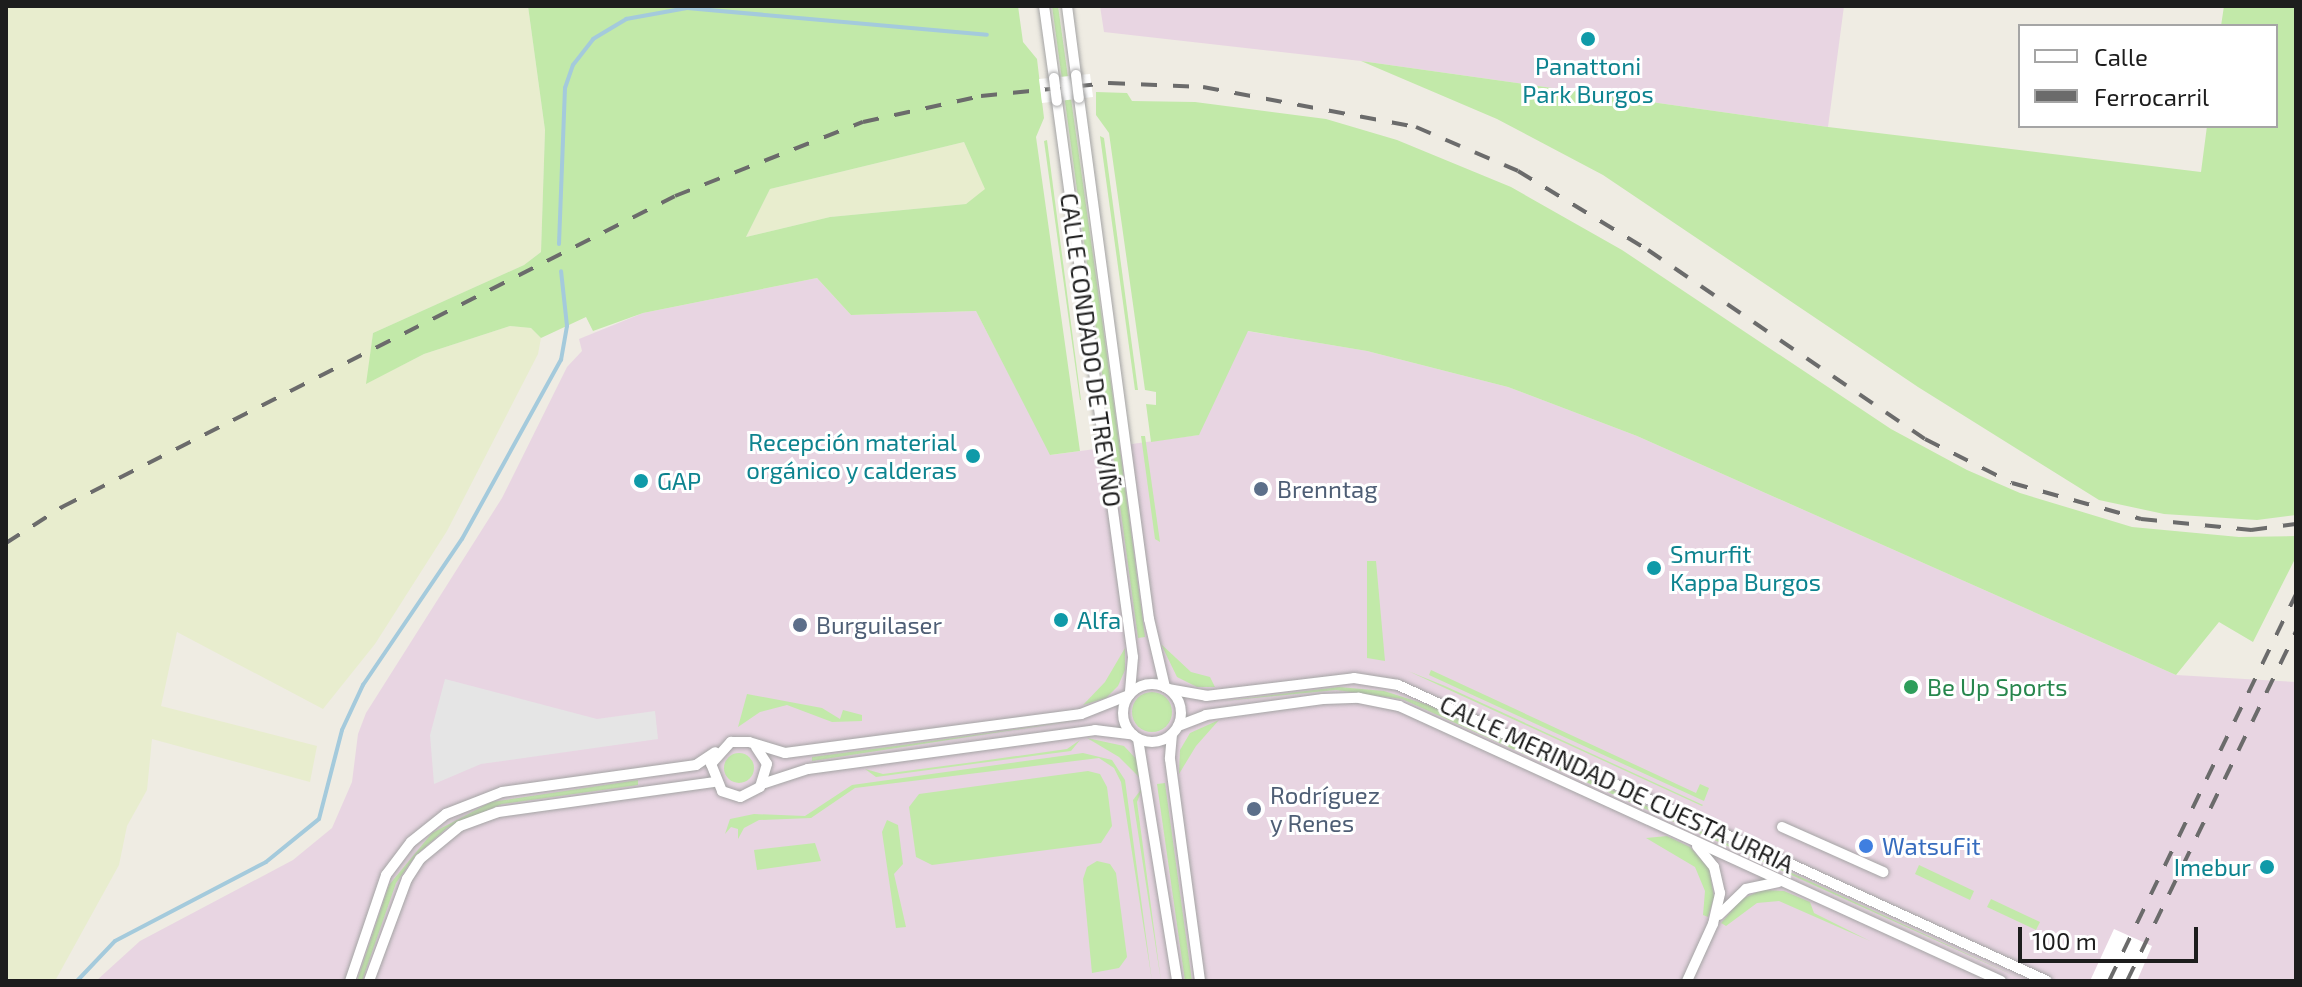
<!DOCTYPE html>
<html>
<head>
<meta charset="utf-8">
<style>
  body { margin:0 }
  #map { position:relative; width:2302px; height:987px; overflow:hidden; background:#efece3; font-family:"Exo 2",sans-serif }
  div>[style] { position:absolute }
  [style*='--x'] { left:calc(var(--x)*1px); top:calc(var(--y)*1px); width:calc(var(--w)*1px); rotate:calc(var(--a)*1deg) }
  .industrial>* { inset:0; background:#e8d5e2 }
  .farmland>* { inset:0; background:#e8edce }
  .grass>* { inset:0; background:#c2e9a9 }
  .round { border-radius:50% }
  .parking>* { inset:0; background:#e5e5e5 }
  .pier>* { inset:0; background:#fff }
  .stream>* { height:4px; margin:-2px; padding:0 2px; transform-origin:2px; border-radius:2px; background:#a4cadc }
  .roads { filter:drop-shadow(0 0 2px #a4a4a4) drop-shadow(0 0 2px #a4a4a4) }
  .minor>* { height:10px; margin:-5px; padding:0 5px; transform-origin:5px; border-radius:5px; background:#fff }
  .minor>.ring { margin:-5px; padding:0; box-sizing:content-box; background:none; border:10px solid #fff; border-radius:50% }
  .rail>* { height:4px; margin-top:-2px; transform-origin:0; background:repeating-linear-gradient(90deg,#6b6b6b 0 16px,transparent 0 32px) }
  .bridges { filter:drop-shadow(0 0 2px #a4a4a4) drop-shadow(0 0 2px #a4a4a4) }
  .minor-bridge>* { height:10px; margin:-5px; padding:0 5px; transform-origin:5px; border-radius:5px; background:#fff }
  .dots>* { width:22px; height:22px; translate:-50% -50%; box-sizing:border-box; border:4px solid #fff; border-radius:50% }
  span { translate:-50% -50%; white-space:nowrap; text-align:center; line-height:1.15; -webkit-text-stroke:6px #fff; paint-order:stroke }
  .culture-label { font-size:24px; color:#0d838f }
  .right { translate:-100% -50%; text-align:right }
  .left { translate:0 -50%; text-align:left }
  .street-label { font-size:24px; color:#1d1d1d }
  .service-label { font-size:24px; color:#4e5e75 }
  .leisure-label { font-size:24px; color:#27864d }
  .shop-label { font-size:24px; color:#366cbe }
  .frame { position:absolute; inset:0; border:8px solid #1d1d1d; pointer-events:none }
  .legend { position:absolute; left:2018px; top:24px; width:260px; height:104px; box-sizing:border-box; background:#fff; border:2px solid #a5a5a5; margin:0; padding:10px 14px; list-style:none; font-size:24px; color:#1d1d1d }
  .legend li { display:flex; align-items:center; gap:16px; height:40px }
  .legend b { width:40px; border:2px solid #a5a5a5 }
  .scale { position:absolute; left:2018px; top:927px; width:180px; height:36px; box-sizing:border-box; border:4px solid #1d1d1d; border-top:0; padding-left:10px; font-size:24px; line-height:28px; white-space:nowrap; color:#1d1d1d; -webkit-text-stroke:6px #fff; paint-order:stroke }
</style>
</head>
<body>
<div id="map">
  <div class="industrial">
    <i style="clip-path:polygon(1100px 6px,1844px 6px,1828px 127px,1361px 61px,1104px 32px)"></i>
    <i style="clip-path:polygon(817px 278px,851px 315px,976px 311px,1051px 455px,1198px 435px,1247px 331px,1367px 351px,1508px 387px,1637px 436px,2176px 675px,2296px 682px,2296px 981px,96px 981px,140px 941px,293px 860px,332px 828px,352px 782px,358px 734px,366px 713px,502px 498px,567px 367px,582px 351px,579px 339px,643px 313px)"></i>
  </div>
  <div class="farmland">
    <i style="clip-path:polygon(6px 6px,528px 6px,545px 130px,541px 252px,524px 265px,373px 333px,367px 383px,424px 354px,510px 326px,531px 328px,541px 338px,538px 354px,447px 531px,375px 644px,323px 709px,177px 632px,161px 706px,317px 746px,310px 782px,152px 739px,147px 790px,127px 826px,119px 865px,55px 981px,6px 981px)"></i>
    <i style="clip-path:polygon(964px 142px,986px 190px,966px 204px,830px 217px,746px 237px,770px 189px)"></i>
  </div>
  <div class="grass">
    <i style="clip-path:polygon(evenodd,528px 6px,1018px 6px,1023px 42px,1037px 59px,1044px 118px,1036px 137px,1080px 451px,1050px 455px,976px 311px,851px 315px,817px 278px,643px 313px,593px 331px,586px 317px,541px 338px,531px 328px,510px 326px,424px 354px,366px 384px,373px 333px,524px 265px,541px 252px,545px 130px,528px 6px,964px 142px,985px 189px,966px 204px,830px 217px,746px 237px,770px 189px,964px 142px)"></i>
    <i style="clip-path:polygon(1052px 6px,1058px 6px,1115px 412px,1145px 637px,1138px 638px)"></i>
    <i style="clip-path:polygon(2224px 6px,2296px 6px,2296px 515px,2257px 520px,2164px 514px,2099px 500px,1918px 387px,1603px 175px,1497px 119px,1361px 61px,1828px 127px,2201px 172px,2207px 126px,2276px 126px,2276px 26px,2221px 26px)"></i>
    <i style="clip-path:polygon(1096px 92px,1127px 93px,1132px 101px,1195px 102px,1326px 119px,1397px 140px,1511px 187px,1622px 250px,1891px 429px,1967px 470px,2020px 493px,2132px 527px,2239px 537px,2296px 536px,2296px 557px,2253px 642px,2219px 622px,2176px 675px,1637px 436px,1508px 387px,1367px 351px,1248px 331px,1199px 435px,1151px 442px,1146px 404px,1156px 405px,1156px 392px,1145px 390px,1109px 133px,1096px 115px)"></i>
    <i style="clip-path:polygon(1100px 136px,1104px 138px,1138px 390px,1135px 390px)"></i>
    <i style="clip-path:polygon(1047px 140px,1081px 400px,1080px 400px,1044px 141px)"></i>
    <i style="clip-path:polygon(1141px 436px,1145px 436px,1160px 542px,1155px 539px)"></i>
    <i style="clip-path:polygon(1367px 561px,1376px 561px,1385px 661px,1367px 658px)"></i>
    <i style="clip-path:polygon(1161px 644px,1191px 672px,1210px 677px,1215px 687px,1197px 687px,1177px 677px)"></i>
    <i style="clip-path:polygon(1125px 648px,1125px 670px,1118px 686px,1106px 698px,1083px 705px,1105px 682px)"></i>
    <i style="clip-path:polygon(1431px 670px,1696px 793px,1700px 784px,1709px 788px,1704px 801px,1429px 675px)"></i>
    <i style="clip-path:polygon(1408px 671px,1445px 686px,1703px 805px,1702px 806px)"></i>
    <i style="clip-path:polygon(1339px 687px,1384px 691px,1428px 705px,2026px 981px,1402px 699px,1336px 690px,1223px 701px)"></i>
    <i class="round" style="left:1132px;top:692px;width:40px;height:40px"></i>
    <i style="clip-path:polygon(747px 694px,822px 708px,840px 719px,843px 710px,862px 715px,862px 721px,832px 722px,787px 705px,760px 712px,738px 727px)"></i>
    <i style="clip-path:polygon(1079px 720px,812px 761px,812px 757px,903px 745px)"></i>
    <i style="clip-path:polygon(1219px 720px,1196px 746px,1179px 774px,1180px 750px,1190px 733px)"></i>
    <i style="clip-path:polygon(1087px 738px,1124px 746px,1138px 761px,1142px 780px,1119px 757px)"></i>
    <i style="clip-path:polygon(1080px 740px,1071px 751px,1040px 755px,876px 777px,865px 769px,883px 774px,974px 762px,1067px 749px)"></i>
    <i class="round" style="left:724px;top:753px;width:30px;height:30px"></i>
    <i style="clip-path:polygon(1083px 753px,1112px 760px,1125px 780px,1152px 981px,1121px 782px,1114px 768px,1099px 758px,855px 788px,811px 818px,759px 820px,744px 828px,738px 839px,738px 829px,731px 827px,725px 834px,730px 819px,754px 814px,805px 816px,852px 785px)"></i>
    <i style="clip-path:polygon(1088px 771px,1100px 774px,1107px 787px,1112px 826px,1101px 843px,932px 865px,916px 857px,909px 807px,919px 794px)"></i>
    <i style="clip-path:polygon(638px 780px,638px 785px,502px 804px,447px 828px,416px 855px,396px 883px,362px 981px,357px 981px,389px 885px,432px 833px,491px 802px)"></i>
    <i style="clip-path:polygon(1165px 783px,1192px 981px,1185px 981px,1157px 784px)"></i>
    <i style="clip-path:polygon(1143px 787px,1137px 802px,1161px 981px,1133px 800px)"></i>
    <i style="clip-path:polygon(887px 820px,898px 825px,903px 864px,894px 874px,906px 927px,896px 928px,882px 832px)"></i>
    <i style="clip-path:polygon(1667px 836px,1690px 847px,1709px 869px,1714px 897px,1708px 917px,1703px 915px,1705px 891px,1695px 867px,1646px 838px)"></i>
    <i style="clip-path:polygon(815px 843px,821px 861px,757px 870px,754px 850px)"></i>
    <i style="clip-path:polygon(1097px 861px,1110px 864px,1116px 873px,1127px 957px,1119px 968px,1092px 973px,1083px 879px,1087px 867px)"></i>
    <i style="clip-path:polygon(1919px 865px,1974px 891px,1970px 900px,1915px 874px)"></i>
    <i style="clip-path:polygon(1762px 890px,1784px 891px,1810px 902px,1814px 913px,1870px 941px,1779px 901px,1757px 903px,1726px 926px,1721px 923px,1742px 899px)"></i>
    <i style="clip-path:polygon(1991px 899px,2040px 922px,2036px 930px,1987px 907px)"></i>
  </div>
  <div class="parking">
    <i style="clip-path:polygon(445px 679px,597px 719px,655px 711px,658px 739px,481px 764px,434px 784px,430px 735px)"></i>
  </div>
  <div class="pier">
    <i style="clip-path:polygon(1090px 74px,1093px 97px,1042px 103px,1039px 79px)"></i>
    <i style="clip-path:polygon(2114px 929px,2152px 946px,2137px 981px,2090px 981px)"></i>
  </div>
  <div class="stream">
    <i style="--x:559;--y:244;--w:156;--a:-87.8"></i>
    <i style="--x:565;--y:88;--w:24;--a:-71"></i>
    <i style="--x:573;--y:65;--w:33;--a:-52"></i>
    <i style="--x:593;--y:39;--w:39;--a:-31"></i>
    <i style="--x:626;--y:19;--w:62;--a:-10.2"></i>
    <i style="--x:687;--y:8;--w:301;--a:5.1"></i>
    <i style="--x:77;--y:981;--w:55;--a:-46.5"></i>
    <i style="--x:115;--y:941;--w:170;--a:-27.6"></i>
    <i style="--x:266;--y:862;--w:68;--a:-39.1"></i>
    <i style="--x:319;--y:819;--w:92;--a:-75.5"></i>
    <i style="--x:342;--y:730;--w:50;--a:-65"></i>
    <i style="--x:363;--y:685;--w:176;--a:-55.9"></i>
    <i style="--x:462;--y:539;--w:205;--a:-61.1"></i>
    <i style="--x:561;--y:360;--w:35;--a:-80"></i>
    <i style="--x:567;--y:326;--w:55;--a:-96.2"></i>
  </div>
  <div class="roads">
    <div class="minor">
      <i style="--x:1044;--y:6;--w:73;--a:82.1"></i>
      <i style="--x:1067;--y:6;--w:70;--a:82.6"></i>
      <i style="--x:1079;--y:98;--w:526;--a:82.35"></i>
      <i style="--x:1149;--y:619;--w:70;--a:76.8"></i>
      <i style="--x:1057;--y:101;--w:561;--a:82.22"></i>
      <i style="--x:1133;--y:657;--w:36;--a:95"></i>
      <i class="ring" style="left:1123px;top:684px;width:48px;height:48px"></i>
      <i style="--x:1168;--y:689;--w:39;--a:10"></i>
      <i style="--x:1206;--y:696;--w:149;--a:-6.9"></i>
      <i style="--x:1354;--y:678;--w:45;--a:9"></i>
      <i style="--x:1398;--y:685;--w:713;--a:24.52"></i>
      <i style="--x:1178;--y:726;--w:30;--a:-21"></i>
      <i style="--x:1206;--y:715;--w:118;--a:-7.8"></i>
      <i style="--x:1323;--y:699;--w:36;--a:-2"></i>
      <i style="--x:1359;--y:698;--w:41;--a:11.3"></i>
      <i style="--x:1399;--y:706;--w:662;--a:24.55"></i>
      <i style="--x:1172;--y:734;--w:25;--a:95"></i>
      <i style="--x:1170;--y:759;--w:224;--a:82.3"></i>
      <i style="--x:1138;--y:739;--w:245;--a:80.8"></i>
      <i style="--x:756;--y:747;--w:20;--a:57"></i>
      <i style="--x:767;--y:764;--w:24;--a:107"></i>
      <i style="--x:760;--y:787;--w:22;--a:153"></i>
      <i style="--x:740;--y:797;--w:19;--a:-162"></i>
      <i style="--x:722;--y:791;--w:29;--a:-112"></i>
      <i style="--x:711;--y:764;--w:30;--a:-48"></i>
      <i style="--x:731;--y:742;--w:18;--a:0"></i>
      <i style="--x:749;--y:742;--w:38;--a:17"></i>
      <i style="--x:785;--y:753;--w:299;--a:-7.5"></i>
      <i style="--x:1081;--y:714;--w:52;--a:-21.6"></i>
      <i style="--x:765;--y:783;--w:45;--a:-18"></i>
      <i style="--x:808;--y:769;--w:290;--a:-7.7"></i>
      <i style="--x:1095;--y:730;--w:38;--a:7"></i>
      <i style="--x:1782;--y:827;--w:111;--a:24"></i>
      <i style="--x:1719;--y:915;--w:37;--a:-44"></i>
      <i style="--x:1746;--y:889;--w:33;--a:-12"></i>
      <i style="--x:350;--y:981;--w:112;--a:-71.2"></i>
      <i style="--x:386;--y:875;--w:41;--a:-52.9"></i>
      <i style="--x:411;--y:842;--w:45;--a:-38.7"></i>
      <i style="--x:446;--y:814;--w:60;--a:-21.4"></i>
      <i style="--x:502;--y:792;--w:196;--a:-7.9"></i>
      <i style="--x:696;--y:765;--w:23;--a:-34"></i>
      <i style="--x:369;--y:981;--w:109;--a:-69.6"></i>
      <i style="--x:407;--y:879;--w:24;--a:-57"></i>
      <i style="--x:420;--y:859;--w:52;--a:-39.5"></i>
      <i style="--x:460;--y:826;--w:40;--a:-20.2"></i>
      <i style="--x:498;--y:812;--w:218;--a:-7.9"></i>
      <i style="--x:1687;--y:981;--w:63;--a:-65.5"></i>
      <i style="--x:1713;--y:924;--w:32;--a:-77"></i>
      <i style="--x:1720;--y:893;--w:27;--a:-103"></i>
      <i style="--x:1714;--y:867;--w:27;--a:-129"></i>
    </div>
  </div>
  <div class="rail">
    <i style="--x:6;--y:543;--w:67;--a:-32.7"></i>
    <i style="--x:62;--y:507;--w:687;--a:-26.9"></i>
    <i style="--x:675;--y:196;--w:202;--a:-21.5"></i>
    <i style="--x:863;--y:122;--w:121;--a:-12.4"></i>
    <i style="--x:981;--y:96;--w:129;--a:-5.8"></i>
    <i style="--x:1109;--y:83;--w:94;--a:2.4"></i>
    <i style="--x:1203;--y:87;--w:217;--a:10.6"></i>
    <i style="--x:1416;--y:127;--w:111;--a:23.3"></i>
    <i style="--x:1518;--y:171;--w:152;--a:31.3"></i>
    <i style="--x:1648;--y:250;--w:335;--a:34.3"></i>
    <i style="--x:1925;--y:439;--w:97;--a:26.8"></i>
    <i style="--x:2012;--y:483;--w:134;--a:15.6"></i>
    <i style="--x:2141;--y:519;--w:111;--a:5.7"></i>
    <i style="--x:2251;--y:530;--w:45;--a:-7.6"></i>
    <i style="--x:2109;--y:981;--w:429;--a:-64.2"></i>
    <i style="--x:2127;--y:981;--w:388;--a:-64.2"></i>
  </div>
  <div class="bridges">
    <div class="minor-bridge">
      <i style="--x:1076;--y:75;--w:23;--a:83"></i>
      <i style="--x:1054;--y:78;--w:23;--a:83"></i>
    </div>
  </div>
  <div class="dots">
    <i style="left:1588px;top:39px;background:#0f9aa8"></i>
    <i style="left:973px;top:456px;background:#0f9aa8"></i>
    <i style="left:641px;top:481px;background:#0f9aa8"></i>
    <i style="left:1261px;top:489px;background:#5c6f8a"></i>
    <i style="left:1654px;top:568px;background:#0f9aa8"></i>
    <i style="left:1061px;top:620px;background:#0f9aa8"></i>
    <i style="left:800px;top:625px;background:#5c6f8a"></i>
    <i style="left:1911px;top:687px;background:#2e9e5b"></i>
    <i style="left:1254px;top:809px;background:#5c6f8a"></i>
    <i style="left:1866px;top:846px;background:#3f7fe0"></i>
    <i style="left:2267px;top:867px;background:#0f9aa8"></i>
  </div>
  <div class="culture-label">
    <span style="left:1588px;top:80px">Panattoni<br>Park Burgos</span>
    <span class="right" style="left:957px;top:456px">Recepción material<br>orgánico y calderas</span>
    <span class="left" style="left:657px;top:481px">GAP</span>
    <span class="left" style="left:1670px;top:568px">Smurfit<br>Kappa Burgos</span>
    <span class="left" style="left:1077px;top:620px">Alfa</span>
    <span class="right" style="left:2251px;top:867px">Imebur</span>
  </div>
  <div class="street-label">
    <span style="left:1091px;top:350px;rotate:82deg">CALLE CONDADO DE TREVIÑO</span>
    <span style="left:1617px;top:784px;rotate:25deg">CALLE MERINDAD DE CUESTA URRIA</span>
  </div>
  <div class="service-label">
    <span class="left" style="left:1277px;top:489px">Brenntag</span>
    <span class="left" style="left:816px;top:625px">Burguilaser</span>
    <span class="left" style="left:1270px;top:809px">Rodríguez<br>y Renes</span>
  </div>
  <div class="leisure-label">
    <span class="left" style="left:1927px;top:687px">Be Up Sports</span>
  </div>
  <div class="shop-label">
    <span class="left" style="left:1882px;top:846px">WatsuFit</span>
  </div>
  <div class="frame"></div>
  <ul class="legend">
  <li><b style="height:10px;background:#fff"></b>Calle</li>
  <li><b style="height:10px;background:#6b6b6b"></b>Ferrocarril</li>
  </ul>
  <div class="scale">100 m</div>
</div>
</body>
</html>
